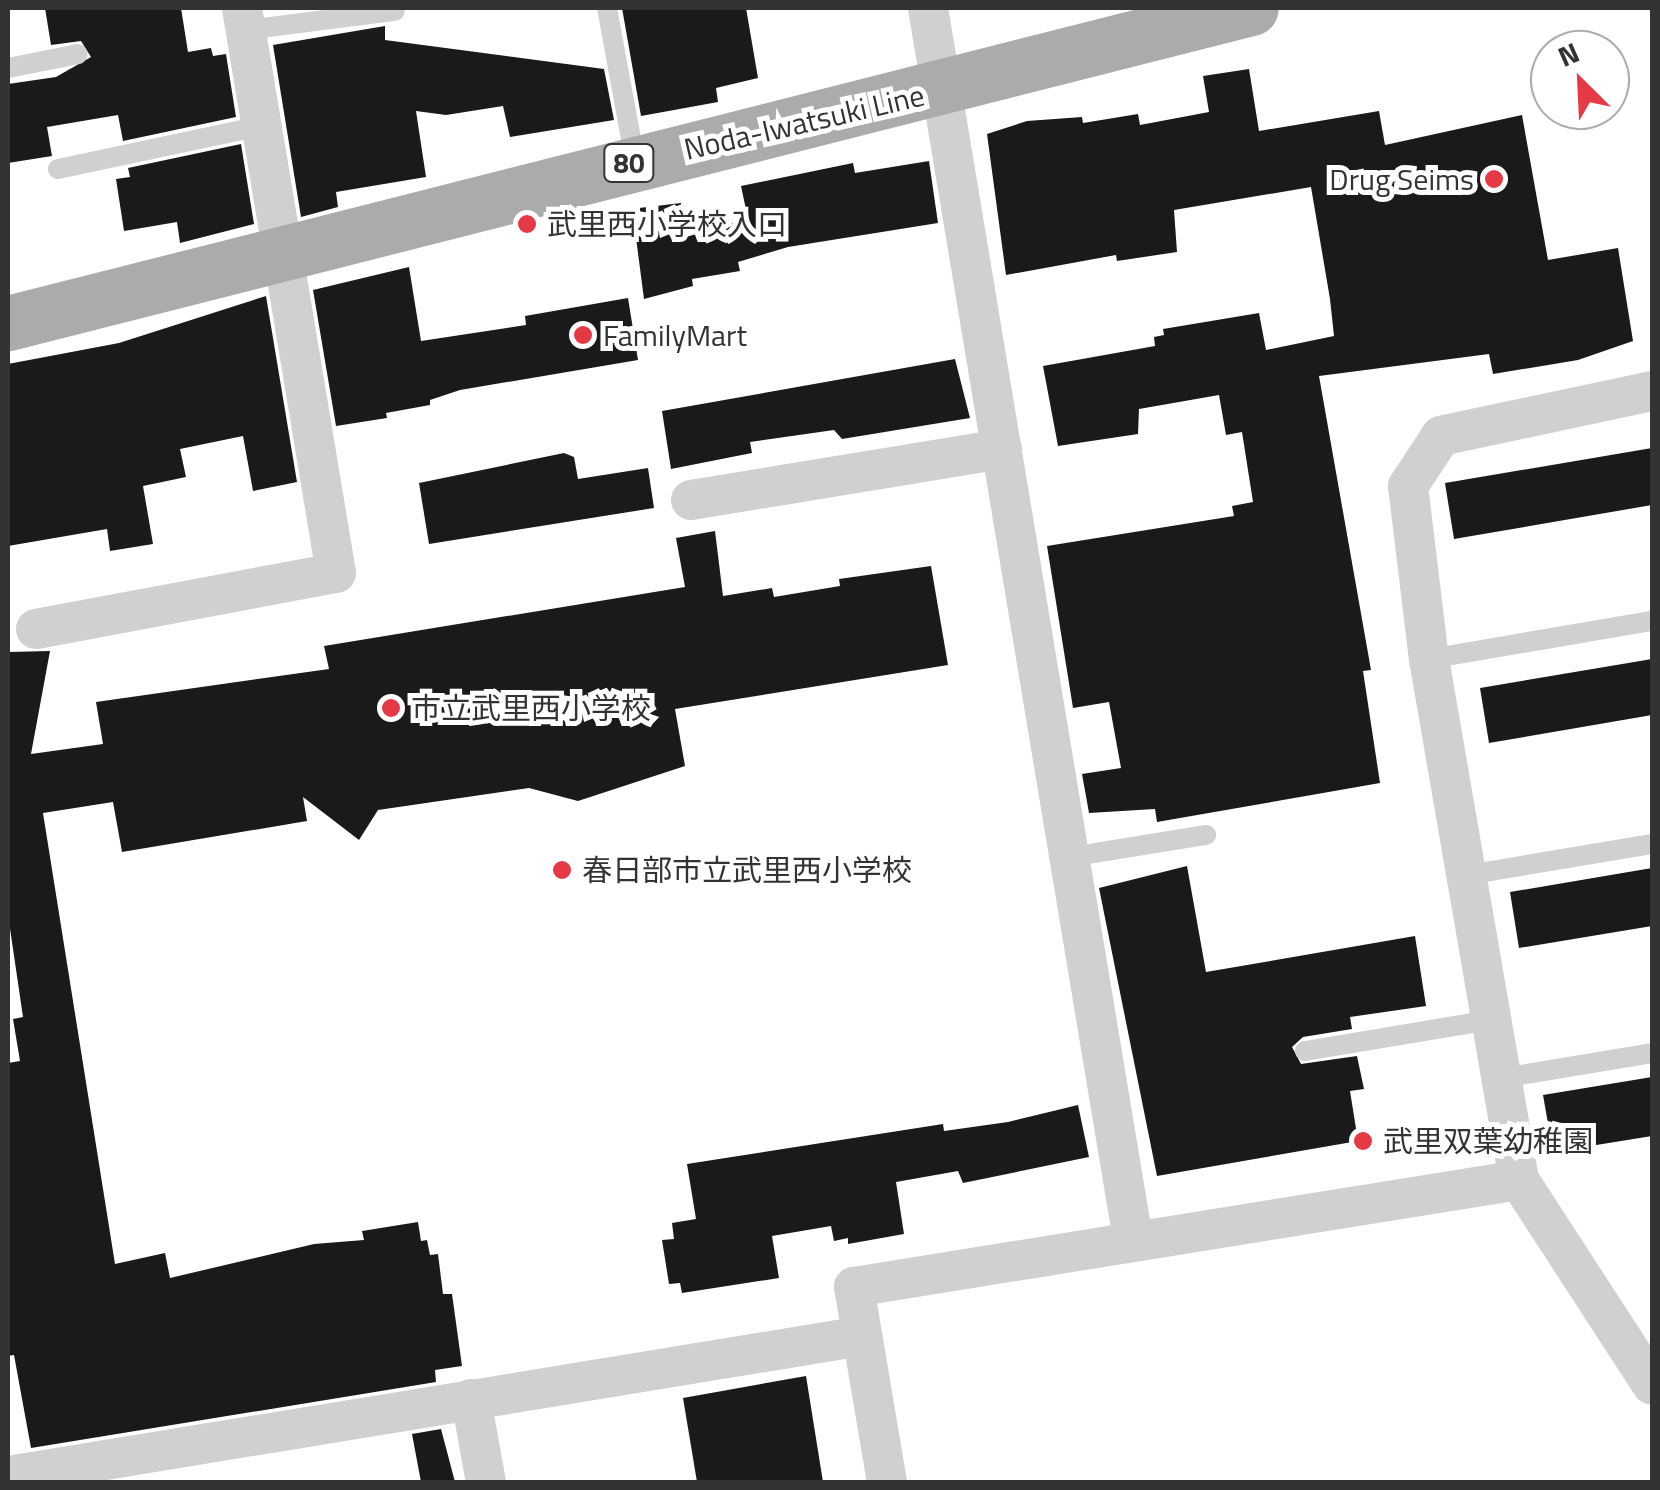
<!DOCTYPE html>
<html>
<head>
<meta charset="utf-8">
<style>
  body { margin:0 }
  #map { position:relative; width:1660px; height:1490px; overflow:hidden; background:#fff; font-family:"Titillium Web","Noto Sans JP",sans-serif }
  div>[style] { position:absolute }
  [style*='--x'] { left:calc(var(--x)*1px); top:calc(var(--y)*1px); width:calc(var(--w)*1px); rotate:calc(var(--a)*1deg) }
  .building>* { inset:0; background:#1a1a1a }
  .lane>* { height:20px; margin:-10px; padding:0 10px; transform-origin:10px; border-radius:10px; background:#d0d0d0 }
  .street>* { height:40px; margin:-20px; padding:0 20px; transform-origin:20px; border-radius:20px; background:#d0d0d0 }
  .primary>* { height:55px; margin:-27.5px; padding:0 27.5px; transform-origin:27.5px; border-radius:27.5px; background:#ababab }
  .dots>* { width:28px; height:28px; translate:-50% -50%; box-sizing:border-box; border:5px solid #fff; border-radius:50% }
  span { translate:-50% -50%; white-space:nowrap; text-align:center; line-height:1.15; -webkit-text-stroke:10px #fff; paint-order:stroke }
  .shield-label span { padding:2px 8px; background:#fff; border:2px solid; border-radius:8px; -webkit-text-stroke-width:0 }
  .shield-label { font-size:28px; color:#333; font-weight:700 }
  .street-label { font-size:30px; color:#333 }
  .poi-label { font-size:30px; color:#333 }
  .right { translate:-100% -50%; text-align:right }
  .left { translate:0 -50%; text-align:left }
  .frame { position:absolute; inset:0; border:10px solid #333; pointer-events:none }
  .north { position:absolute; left:1530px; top:30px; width:100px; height:100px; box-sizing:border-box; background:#fff; border:2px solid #adadad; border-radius:50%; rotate:336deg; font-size:28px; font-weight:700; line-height:40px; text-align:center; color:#333 }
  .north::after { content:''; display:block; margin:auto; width:35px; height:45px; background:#e63946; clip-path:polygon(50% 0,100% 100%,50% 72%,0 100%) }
</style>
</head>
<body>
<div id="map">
  <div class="building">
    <i style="clip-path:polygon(45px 8px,181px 8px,188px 52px,211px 48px,213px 56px,226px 54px,236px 117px,123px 141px,118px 115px,47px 127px,52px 156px,8px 163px,8px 84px,56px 77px,91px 57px,81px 41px,51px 45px)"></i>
    <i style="clip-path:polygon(622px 8px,746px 8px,758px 78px,716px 88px,718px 102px,641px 116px)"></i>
    <i style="clip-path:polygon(385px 26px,385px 40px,604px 69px,614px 120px,510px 137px,503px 106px,446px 115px,416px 111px,426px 177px,336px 192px,338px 207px,301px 217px,273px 45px)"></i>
    <i style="clip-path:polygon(1249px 69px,1259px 131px,1379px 111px,1385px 145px,1522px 115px,1548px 260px,1618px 248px,1633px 341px,1578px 360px,1493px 374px,1489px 354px,1319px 376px,1371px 670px,1363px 671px,1380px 783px,1157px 822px,1155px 809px,1089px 813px,1082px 774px,1121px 768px,1109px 702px,1073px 708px,1047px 546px,1234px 516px,1232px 506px,1253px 502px,1242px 432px,1226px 435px,1219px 395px,1139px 409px,1138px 434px,1058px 446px,1043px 366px,1155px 346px,1154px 337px,1164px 335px,1163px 329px,1259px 313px,1266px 350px,1334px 336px,1330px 299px,1311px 187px,1174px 210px,1177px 252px,1117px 261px,1116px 255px,1006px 275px,987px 134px,1027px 121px,1082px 117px,1083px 123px,1138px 114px,1140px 125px,1209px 112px,1203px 76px)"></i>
    <i style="clip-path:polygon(241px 144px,254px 224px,180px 243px,177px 222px,124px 231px,116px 179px,130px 177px,128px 168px)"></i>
    <i style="clip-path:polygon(929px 161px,938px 223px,788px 247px,738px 262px,740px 271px,692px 279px,693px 286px,644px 299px,633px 215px,639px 208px,681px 203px,686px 237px,748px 219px,741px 186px,853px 163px,855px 173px)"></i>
    <i style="clip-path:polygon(409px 267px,421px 341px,526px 325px,525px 316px,628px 298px,638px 360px,460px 390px,430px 400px,430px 405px,386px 413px,387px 418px,336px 426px,313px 290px)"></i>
    <i style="clip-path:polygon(266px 296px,297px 482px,253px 491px,243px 436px,180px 449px,186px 477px,143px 486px,153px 544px,110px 551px,107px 529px,8px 546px,8px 364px,119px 343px)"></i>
    <i style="clip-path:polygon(955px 359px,970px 418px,842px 439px,834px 430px,750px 442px,752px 453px,671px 469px,662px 411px)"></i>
    <i style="clip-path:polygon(1652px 448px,1652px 505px,1454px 539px,1445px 483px)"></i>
    <i style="clip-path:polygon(564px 453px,574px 457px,578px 479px,648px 468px,654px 508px,429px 544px,419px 483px)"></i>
    <i style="clip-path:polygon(715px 531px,723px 596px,772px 588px,774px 597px,840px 586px,839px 579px,931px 566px,948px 665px,675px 709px,685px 766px,578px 801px,529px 788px,378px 810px,359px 840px,303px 797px,307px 821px,122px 852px,113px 802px,43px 813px,115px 1264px,165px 1253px,170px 1278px,314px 1244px,364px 1240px,362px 1231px,418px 1222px,421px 1241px,427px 1240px,430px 1255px,438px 1254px,443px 1294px,452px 1294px,462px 1366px,435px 1370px,436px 1382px,31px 1448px,14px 1355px,8px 1356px,8px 1063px,20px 1061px,13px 1019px,23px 1017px,8px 915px,8px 652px,50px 651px,31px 754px,103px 744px,96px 702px,329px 669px,324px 646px,685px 587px,676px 538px)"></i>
    <i style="clip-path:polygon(1652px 659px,1652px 715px,1489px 743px,1480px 688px)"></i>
    <i style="clip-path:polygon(1187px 866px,1206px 972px,1415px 936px,1426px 1006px,1350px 1017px,1352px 1029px,1303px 1037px,1292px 1047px,1301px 1064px,1357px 1056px,1364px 1089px,1350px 1091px,1358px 1141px,1157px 1176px,1099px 888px)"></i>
    <i style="clip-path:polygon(1652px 868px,1652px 926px,1519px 948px,1510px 892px)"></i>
    <i style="clip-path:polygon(1652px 1077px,1652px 1136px,1553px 1152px,1543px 1095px)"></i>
    <i style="clip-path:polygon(1078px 1105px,1089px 1157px,963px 1183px,958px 1171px,896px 1182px,904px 1234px,848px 1244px,848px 1238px,834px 1241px,831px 1226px,772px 1236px,779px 1278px,682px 1293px,680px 1283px,669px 1284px,662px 1240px,674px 1239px,672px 1223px,696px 1219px,687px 1164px,943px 1124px,944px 1131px,1008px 1122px)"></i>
    <i style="clip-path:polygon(806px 1376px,823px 1482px,697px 1482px,683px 1398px)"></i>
    <i style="clip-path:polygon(441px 1429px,455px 1482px,421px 1482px,412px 1434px)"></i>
  </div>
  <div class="lane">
    <i style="--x:607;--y:8;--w:155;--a:79.6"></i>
    <i style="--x:246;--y:30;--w:150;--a:-7.3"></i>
    <i style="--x:8;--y:68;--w:71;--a:-11.3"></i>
    <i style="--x:58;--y:169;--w:208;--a:-12"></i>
    <i style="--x:1429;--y:659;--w:226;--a:-9.7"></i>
    <i style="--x:1070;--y:857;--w:138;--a:-9.2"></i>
    <i style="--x:1467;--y:875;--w:188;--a:-9.5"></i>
    <i style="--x:1305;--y:1051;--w:189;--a:-9.5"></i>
    <i style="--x:1503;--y:1078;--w:151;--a:-9.5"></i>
  </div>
  <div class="street">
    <i style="--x:928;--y:8;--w:1248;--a:80.55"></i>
    <i style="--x:1652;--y:391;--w:216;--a:168"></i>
    <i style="--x:1441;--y:436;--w:60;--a:123.4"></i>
    <i style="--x:1408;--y:486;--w:174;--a:83.1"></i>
    <i style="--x:1429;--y:659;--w:529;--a:80.2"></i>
    <i style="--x:1519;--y:1180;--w:244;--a:57"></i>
    <i style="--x:691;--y:500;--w:315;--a:-9.3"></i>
    <i style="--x:36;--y:629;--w:305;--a:-10.6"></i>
    <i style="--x:336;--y:573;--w:573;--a:-99.45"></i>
    <i style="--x:471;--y:1399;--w:84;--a:79.8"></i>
    <i style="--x:8;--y:1476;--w:865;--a:-9.31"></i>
    <i style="--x:887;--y:1482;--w:198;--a:-99.6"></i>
    <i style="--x:854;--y:1287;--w:674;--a:-9.14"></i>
  </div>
  <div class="primary">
    <i style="--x:8;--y:323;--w:1282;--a:-14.22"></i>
  </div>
  <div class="dots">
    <i style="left:1494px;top:179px;background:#e63946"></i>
    <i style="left:527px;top:224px;background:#e63946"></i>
    <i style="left:583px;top:335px;background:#e63946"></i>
    <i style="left:391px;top:708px;background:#e63946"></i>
    <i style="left:562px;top:870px;background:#e63946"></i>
    <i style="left:1363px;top:1141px;background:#e63946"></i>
  </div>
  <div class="shield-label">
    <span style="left:629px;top:163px">80</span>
  </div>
  <div class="street-label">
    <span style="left:804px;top:122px;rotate:-13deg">Noda-Iwatsuki Line</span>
  </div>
  <div class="poi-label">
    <span class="right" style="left:1474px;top:179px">Drug Seims</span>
    <span class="left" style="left:547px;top:224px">武里西小学校入口</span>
    <span class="left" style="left:603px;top:335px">FamilyMart</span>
    <span class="left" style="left:411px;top:708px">市立武里西小学校</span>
    <span class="left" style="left:582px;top:870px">春日部市立武里西小学校</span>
    <span class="left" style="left:1383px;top:1141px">武里双葉幼稚園</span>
  </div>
  <div class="frame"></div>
  <div class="north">N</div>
</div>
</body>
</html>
